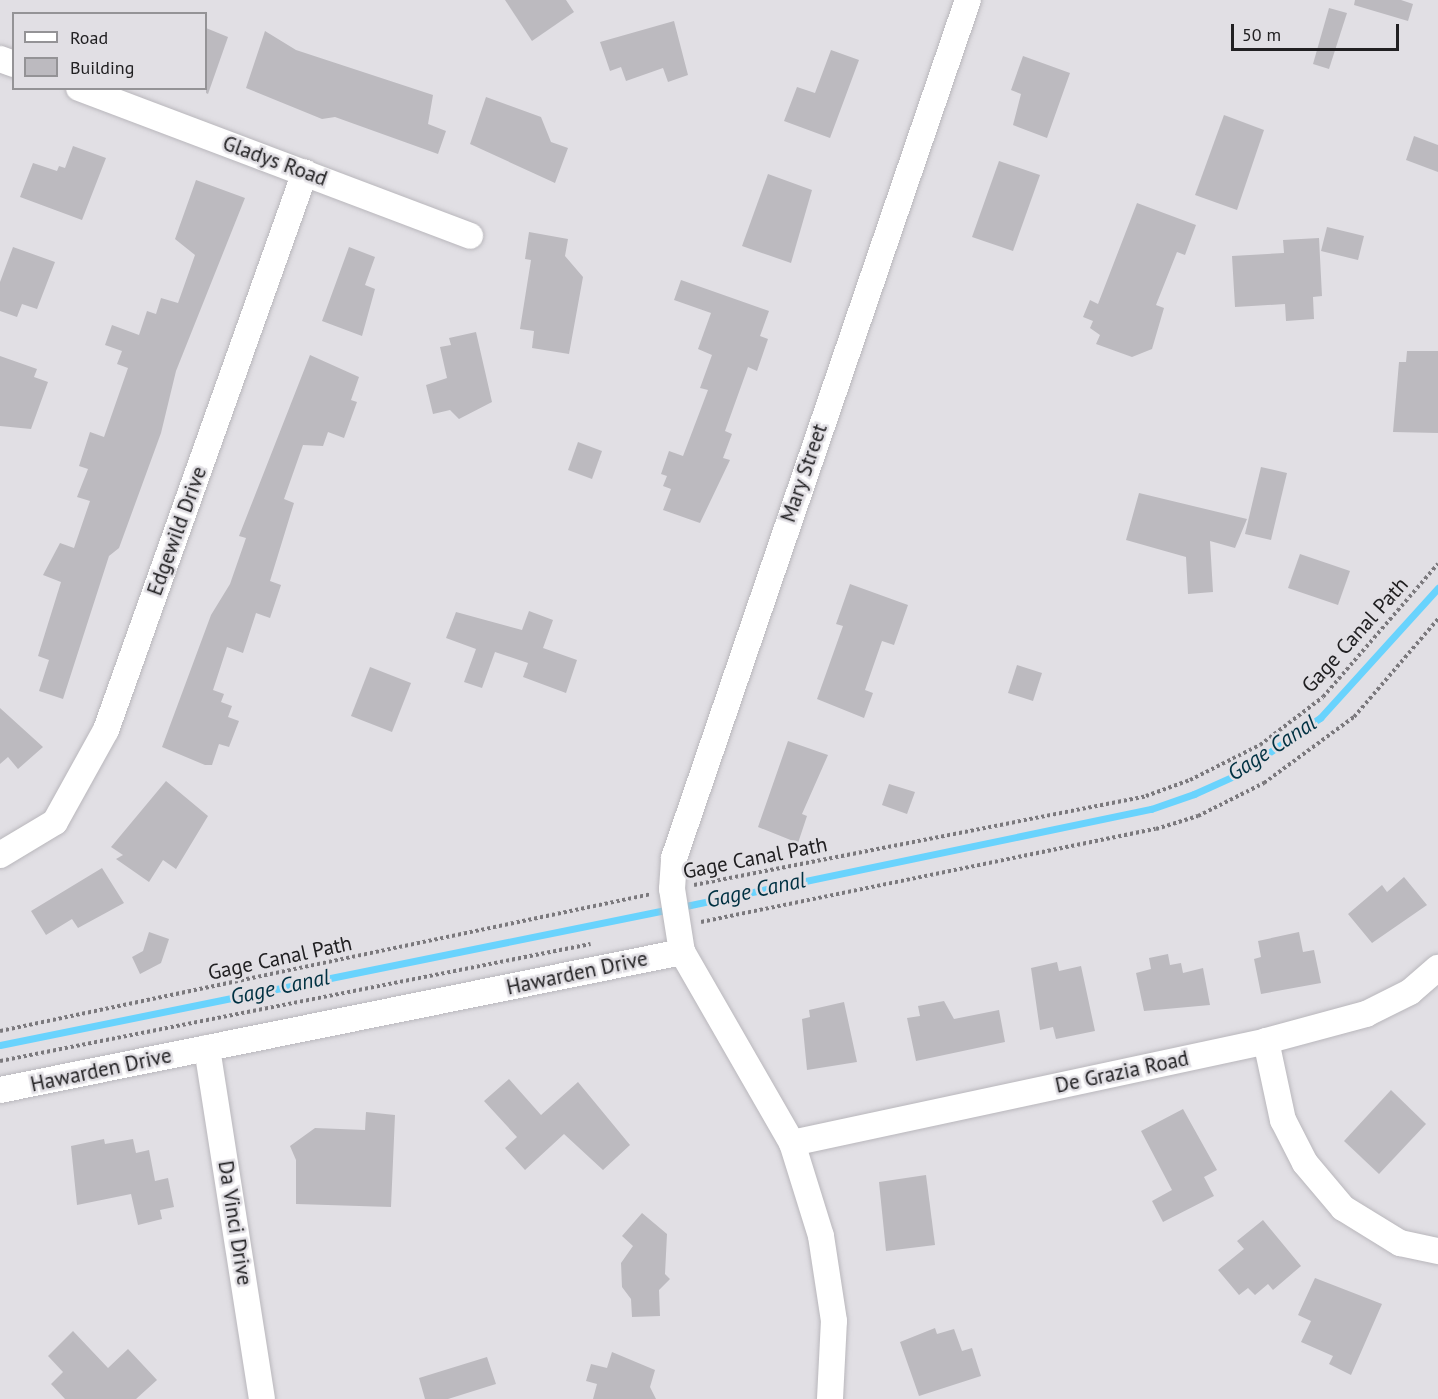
<!DOCTYPE html>
<html>
<head>
<meta charset="utf-8">
<style>
  body { margin:0 }
  #map { position:relative; width:1438px; height:1399px; overflow:hidden; background:#e1dfe4; font-family:"PT Sans",sans-serif }
  div>[style] { position:absolute }
  [style*='--x'] { left:calc(var(--x)*1px); top:calc(var(--y)*1px); width:calc(var(--w)*1px); rotate:calc(var(--a)*1deg) }
  .stream>* { height:7px; margin:-3.5px; padding:0 3.5px; transform-origin:3.5px; border-radius:3.5px; background:#69d3fd }
  .building>* { inset:0; background:#bcbabf }
  .path>* { height:4px; margin-top:-2px; transform-origin:0; background:repeating-linear-gradient(90deg,#7b797d 0 3px,transparent 0 6px) }
  .roads { filter:drop-shadow(0 0 2px #b9b7bc) drop-shadow(0 0 2px #b9b7bc) }
  .street>* { height:26px; margin:-13px; padding:0 13px; transform-origin:13px; border-radius:13px; background:#fff }
  span { translate:-50% -50%; white-space:nowrap; text-align:center; line-height:1.15; -webkit-text-stroke:5px #e1dfe4; paint-order:stroke }
  .street-label { font-size:21px; color:#212022 }
  .water-label { font-size:22px; color:#003142; font-style:italic }
  .legend { position:absolute; left:12px; top:12px; width:195px; height:78px; box-sizing:border-box; background:#e1dfe4; border:2px solid #949396; margin:0; padding:8px 10px; list-style:none; font-size:18px; color:#212022 }
  .legend li { display:flex; align-items:center; gap:12px; height:30px }
  .legend b { width:30px; border:2px solid #949396 }
  .scale { position:absolute; left:1231px; top:24px; width:168px; height:27px; box-sizing:border-box; border:3px solid #212022; border-top:0; padding-left:8px; font-size:18px; line-height:21px; white-space:nowrap; color:#212022; -webkit-text-stroke:4px #e1dfe4; paint-order:stroke }
</style>
</head>
<body>
<div id="map">
  <div class="stream">
    <i style="--x:681;--y:907;--w:480;--a:-11.8"></i>
    <i style="--x:1151;--y:809;--w:46;--a:-19.2"></i>
    <i style="--x:1194;--y:794;--w:46;--a:-24.3"></i>
    <i style="--x:1236;--y:775;--w:102;--a:-34.2"></i>
    <i style="--x:1320;--y:718;--w:176;--a:-47.8"></i>
    <i style="--x:0;--y:1045;--w:684;--a:-11.47"></i>
  </div>
  <div class="building">
    <i style="clip-path:polygon(505px 0,566px 0,574px 12px,532px 41px)"></i>
    <i style="clip-path:polygon(1355px 0,1401px 0,1413px 4px,1408px 21px,1354px 5px)"></i>
    <i style="clip-path:polygon(1329px 8px,1347px 13px,1329px 69px,1313px 64px)"></i>
    <i style="clip-path:polygon(674px 21px,688px 75px,668px 82px,663px 68px,626px 81px,621px 67px,610px 71px,600px 42px)"></i>
    <i style="clip-path:polygon(206px 28px,228px 37px,208px 94px,206px 93px)"></i>
    <i style="clip-path:polygon(265px 31px,296px 50px,433px 95px,428px 124px,446px 131px,438px 154px,335px 117px,322px 119px,246px 88px)"></i>
    <i style="clip-path:polygon(831px 50px,859px 60px,830px 138px,784px 121px,797px 87px,815px 93px)"></i>
    <i style="clip-path:polygon(1023px 56px,1070px 73px,1047px 138px,1013px 125px,1021px 94px,1011px 90px)"></i>
    <i style="clip-path:polygon(486px 97px,541px 117px,551px 142px,568px 148px,555px 183px,470px 144px)"></i>
    <i style="clip-path:polygon(1224px 115px,1264px 130px,1237px 210px,1195px 195px)"></i>
    <i style="clip-path:polygon(1414px 136px,1438px 145px,1438px 172px,1406px 160px)"></i>
    <i style="clip-path:polygon(73px 146px,106px 158px,82px 220px,20px 197px,33px 163px,57px 171px,59px 166px,65px 168px)"></i>
    <i style="clip-path:polygon(999px 161px,1040px 175px,1013px 251px,972px 237px)"></i>
    <i style="clip-path:polygon(768px 174px,812px 190px,791px 263px,742px 246px)"></i>
    <i style="clip-path:polygon(196px 180px,245px 198px,176px 371px,161px 433px,119px 548px,109px 556px,63px 699px,39px 691px,49px 660px,38px 656px,61px 582px,43px 575px,60px 543px,74px 548px,90px 501px,77px 497px,88px 469px,79px 466px,90px 432px,104px 437px,128px 368px,117px 364px,122px 351px,105px 345px,112px 325px,139px 335px,147px 311px,156px 314px,161px 298px,178px 303px,195px 255px,175px 239px)"></i>
    <i style="clip-path:polygon(1137px 203px,1196px 225px,1185px 255px,1177px 252px,1156px 305px,1164px 308px,1152px 349px,1132px 357px,1096px 344px,1100px 335px,1090px 328px,1093px 321px,1083px 317px,1090px 300px,1098px 304px)"></i>
    <i style="clip-path:polygon(1327px 227px,1364px 236px,1358px 260px,1321px 251px)"></i>
    <i style="clip-path:polygon(529px 232px,568px 239px,565px 256px,583px 277px,569px 354px,532px 348px,534px 331px,520px 329px,531px 260px,525px 259px)"></i>
    <i style="clip-path:polygon(1319px 238px,1322px 296px,1313px 297px,1314px 319px,1286px 321px,1285px 304px,1235px 307px,1232px 256px,1284px 253px,1283px 240px)"></i>
    <i style="clip-path:polygon(13px 247px,55px 262px,37px 309px,22px 304px,17px 317px,0 311px,0 282px)"></i>
    <i style="clip-path:polygon(349px 247px,375px 257px,365px 285px,375px 289px,362px 336px,322px 321px)"></i>
    <i style="clip-path:polygon(681px 280px,769px 311px,760px 336px,768px 339px,757px 371px,748px 367px,725px 431px,732px 434px,723px 458px,730px 460px,700px 523px,663px 510px,671px 489px,663px 486px,667px 476px,661px 474px,669px 451px,683px 456px,708px 390px,700px 388px,712px 355px,698px 349px,711px 313px,674px 300px)"></i>
    <i style="clip-path:polygon(476px 332px,492px 402px,459px 419px,450px 410px,433px 414px,426px 385px,447px 378px,440px 347px,451px 345px,449px 338px)"></i>
    <i style="clip-path:polygon(1407px 351px,1438px 351px,1438px 433px,1393px 432px,1399px 362px,1406px 362px)"></i>
    <i style="clip-path:polygon(310px 355px,359px 377px,351px 400px,357px 402px,344px 438px,328px 432px,323px 446px,303px 445px,284px 499px,294px 503px,270px 581px,281px 585px,270px 618px,256px 613px,243px 653px,227px 647px,213px 690px,224px 694px,221px 702px,232px 706px,228px 717px,239px 721px,229px 747px,219px 744px,212px 765px,205px 765px,162px 747px,211px 615px,230px 584px,246px 538px,239px 536px)"></i>
    <i style="clip-path:polygon(0 356px,37px 369px,34px 377px,48px 382px,31px 429px,0 426px)"></i>
    <i style="clip-path:polygon(578px 442px,602px 451px,592px 479px,568px 470px)"></i>
    <i style="clip-path:polygon(1261px 467px,1287px 473px,1271px 540px,1245px 534px)"></i>
    <i style="clip-path:polygon(1139px 493px,1247px 519px,1235px 548px,1210px 541px,1213px 592px,1188px 594px,1186px 557px,1126px 540px)"></i>
    <i style="clip-path:polygon(1300px 554px,1350px 571px,1338px 605px,1288px 588px)"></i>
    <i style="clip-path:polygon(850px 584px,908px 605px,894px 645px,882px 641px,865px 690px,873px 693px,864px 718px,817px 699px,843px 626px,836px 624px)"></i>
    <i style="clip-path:polygon(529px 611px,553px 620px,543px 648px,577px 660px,566px 693px,523px 677px,528px 663px,495px 652px,482px 688px,464px 682px,476px 649px,446px 638px,456px 612px,522px 630px)"></i>
    <i style="clip-path:polygon(1017px 665px,1042px 673px,1033px 701px,1008px 693px)"></i>
    <i style="clip-path:polygon(370px 667px,411px 683px,392px 732px,351px 716px)"></i>
    <i style="clip-path:polygon(0 708px,43px 747px,18px 769px,8px 757px,0 764px)"></i>
    <i style="clip-path:polygon(788px 741px,828px 755px,802px 814px,807px 816px,798px 843px,758px 827px)"></i>
    <i style="clip-path:polygon(166px 781px,208px 816px,176px 869px,163px 860px,149px 882px,116px 859px,123px 855px,111px 847px)"></i>
    <i style="clip-path:polygon(889px 784px,915px 792px,907px 814px,882px 805px)"></i>
    <i style="clip-path:polygon(102px 868px,124px 903px,78px 928px,72px 919px,46px 935px,31px 911px)"></i>
    <i style="clip-path:polygon(1404px 877px,1427px 905px,1372px 943px,1348px 914px,1382px 885px,1387px 892px)"></i>
    <i style="clip-path:polygon(149px 932px,169px 939px,161px 963px,140px 974px,132px 957px,143px 951px)"></i>
    <i style="clip-path:polygon(1299px 932px,1303px 952px,1314px 950px,1321px 983px,1261px 994px,1254px 959px,1261px 957px,1258px 941px)"></i>
    <i style="clip-path:polygon(1168px 954px,1170px 965px,1181px 963px,1183px 973px,1203px 968px,1210px 1005px,1144px 1011px,1136px 973px,1151px 969px,1149px 958px)"></i>
    <i style="clip-path:polygon(1057px 962px,1059px 971px,1081px 966px,1095px 1031px,1056px 1039px,1053px 1027px,1040px 1030px,1031px 968px)"></i>
    <i style="clip-path:polygon(944px 1001px,954px 1019px,999px 1010px,1005px 1042px,916px 1061px,907px 1018px,920px 1016px,918px 1006px)"></i>
    <i style="clip-path:polygon(844px 1002px,857px 1062px,807px 1070px,802px 1019px,810px 1017px,809px 1010px)"></i>
    <i style="clip-path:polygon(509px 1079px,541px 1115px,578px 1082px,630px 1145px,603px 1170px,564px 1134px,525px 1170px,505px 1148px,517px 1137px,484px 1101px)"></i>
    <i style="clip-path:polygon(1391px 1090px,1426px 1124px,1379px 1174px,1344px 1141px)"></i>
    <i style="clip-path:polygon(1183px 1109px,1217px 1170px,1204px 1177px,1214px 1196px,1163px 1222px,1152px 1201px,1172px 1190px,1141px 1131px)"></i>
    <i style="clip-path:polygon(366px 1112px,395px 1115px,391px 1207px,296px 1204px,296px 1160px,290px 1146px,315px 1128px,365px 1130px)"></i>
    <i style="clip-path:polygon(104px 1139px,105px 1144px,133px 1139px,136px 1153px,149px 1150px,155px 1181px,168px 1178px,174px 1207px,160px 1210px,162px 1219px,138px 1225px,131px 1194px,77px 1205px,71px 1146px)"></i>
    <i style="clip-path:polygon(926px 1175px,935px 1245px,886px 1251px,879px 1182px)"></i>
    <i style="clip-path:polygon(642px 1213px,667px 1234px,665px 1274px,670px 1279px,659px 1290px,660px 1316px,632px 1317px,631px 1299px,622px 1287px,621px 1263px,633px 1246px,622px 1236px)"></i>
    <i style="clip-path:polygon(1263px 1220px,1301px 1266px,1273px 1290px,1268px 1284px,1255px 1295px,1248px 1288px,1239px 1295px,1218px 1270px,1244px 1249px,1237px 1241px)"></i>
    <i style="clip-path:polygon(1315px 1278px,1382px 1304px,1351px 1375px,1329px 1364px,1333px 1356px,1301px 1342px,1311px 1321px,1298px 1315px)"></i>
    <i style="clip-path:polygon(935px 1328px,937px 1334px,954px 1329px,962px 1351px,972px 1348px,981px 1376px,919px 1396px,900px 1342px)"></i>
    <i style="clip-path:polygon(73px 1331px,108px 1368px,128px 1349px,157px 1380px,136px 1399px,65px 1399px,51px 1384px,63px 1372px,48px 1356px)"></i>
    <i style="clip-path:polygon(612px 1352px,655px 1370px,650px 1387px,656px 1399px,593px 1399px,597px 1384px,586px 1381px,591px 1364px,607px 1368px)"></i>
    <i style="clip-path:polygon(487px 1357px,496px 1384px,448px 1399px,425px 1399px,419px 1378px)"></i>
  </div>
  <div class="path">
    <i style="--x:694;--y:885;--w:461;--a:-11.1"></i>
    <i style="--x:1146;--y:796;--w:47;--a:-20"></i>
    <i style="--x:1190;--y:780;--w:78;--a:-26.6"></i>
    <i style="--x:1260;--y:745;--w:79;--a:-37.3"></i>
    <i style="--x:1323;--y:697;--w:176;--a:-49.2"></i>
    <i style="--x:701;--y:922;--w:464;--a:-11.6"></i>
    <i style="--x:1156;--y:829;--w:44;--a:-17.2"></i>
    <i style="--x:1198;--y:816;--w:74;--a:-26.6"></i>
    <i style="--x:1264;--y:783;--w:112;--a:-36.3"></i>
    <i style="--x:1354;--y:717;--w:129;--a:-49.4"></i>
    <i style="--x:0;--y:1031;--w:665;--a:-11.88"></i>
    <i style="--x:0;--y:1061;--w:602;--a:-11.2"></i>
  </div>
  <div class="roads">
    <div class="street">
      <i style="--x:0;--y:59;--w:15;--a:20"></i>
      <i style="--x:79;--y:88;--w:418;--a:20.7"></i>
      <i style="--x:0;--y:855;--w:64;--a:-31"></i>
      <i style="--x:55;--y:822;--w:105;--a:-61"></i>
      <i style="--x:106;--y:730;--w:592;--a:-70.37"></i>
      <i style="--x:1266;--y:1041;--w:81;--a:77.9"></i>
      <i style="--x:1283;--y:1120;--w:48;--a:62.9"></i>
      <i style="--x:1305;--y:1163;--w:59;--a:49.8"></i>
      <i style="--x:1343;--y:1208;--w:67;--a:31.6"></i>
      <i style="--x:1400;--y:1243;--w:39;--a:12"></i>
      <i style="--x:207;--y:1048;--w:355;--a:81.1"></i>
      <i style="--x:0;--y:1090;--w:696;--a:-11.44"></i>
      <i style="--x:792;--y:1143;--w:485;--a:-12.1"></i>
      <i style="--x:1266;--y:1041;--w:104;--a:-15.1"></i>
      <i style="--x:1366;--y:1014;--w:49;--a:-26.6"></i>
      <i style="--x:1410;--y:992;--w:37;--a:-41"></i>
      <i style="--x:830;--y:1399;--w:78;--a:-87.1"></i>
      <i style="--x:834;--y:1321;--w:86;--a:-98.7"></i>
      <i style="--x:821;--y:1236;--w:97;--a:-107.3"></i>
      <i style="--x:792;--y:1143;--w:220;--a:-119.9"></i>
      <i style="--x:682;--y:952;--w:64;--a:-99"></i>
      <i style="--x:672;--y:889;--w:31;--a:-86"></i>
      <i style="--x:674;--y:858;--w:907;--a:-71.09"></i>
    </div>
  </div>
  <div class="street-label">
    <span style="left:275px;top:161px;rotate:20deg">Gladys Road</span>
    <span style="left:804px;top:473px;rotate:-71deg">Mary Street</span>
    <span style="left:177px;top:531px;rotate:-70deg">Edgewild Drive</span>
    <span style="left:1355px;top:635px;rotate:-48deg">Gage Canal Path</span>
    <span style="left:755px;top:858px;rotate:-11deg">Gage Canal Path</span>
    <span style="left:280px;top:958px;rotate:-12deg">Gage Canal Path</span>
    <span style="left:577px;top:973px;rotate:-12deg">Hawarden Drive</span>
    <span style="left:101px;top:1070px;rotate:-12deg">Hawarden Drive</span>
    <span style="left:1122px;top:1072px;rotate:-12deg">De Grazia Road</span>
    <span style="left:235px;top:1223px;rotate:81deg">Da Vinci Drive</span>
  </div>
  <div class="water-label">
    <span style="left:1272px;top:748px;rotate:-33deg">Gage Canal</span>
    <span style="left:756px;top:890px;rotate:-12deg">Gage Canal</span>
    <span style="left:280px;top:987px;rotate:-12deg">Gage Canal</span>
  </div>
  <ul class="legend">
  <li><b style="height:8px;background:#fff"></b>Road</li>
  <li><b style="height:16px;background:#bcbabf"></b>Building</li>
  </ul>
  <div class="scale">50 m</div>
</div>
</body>
</html>
